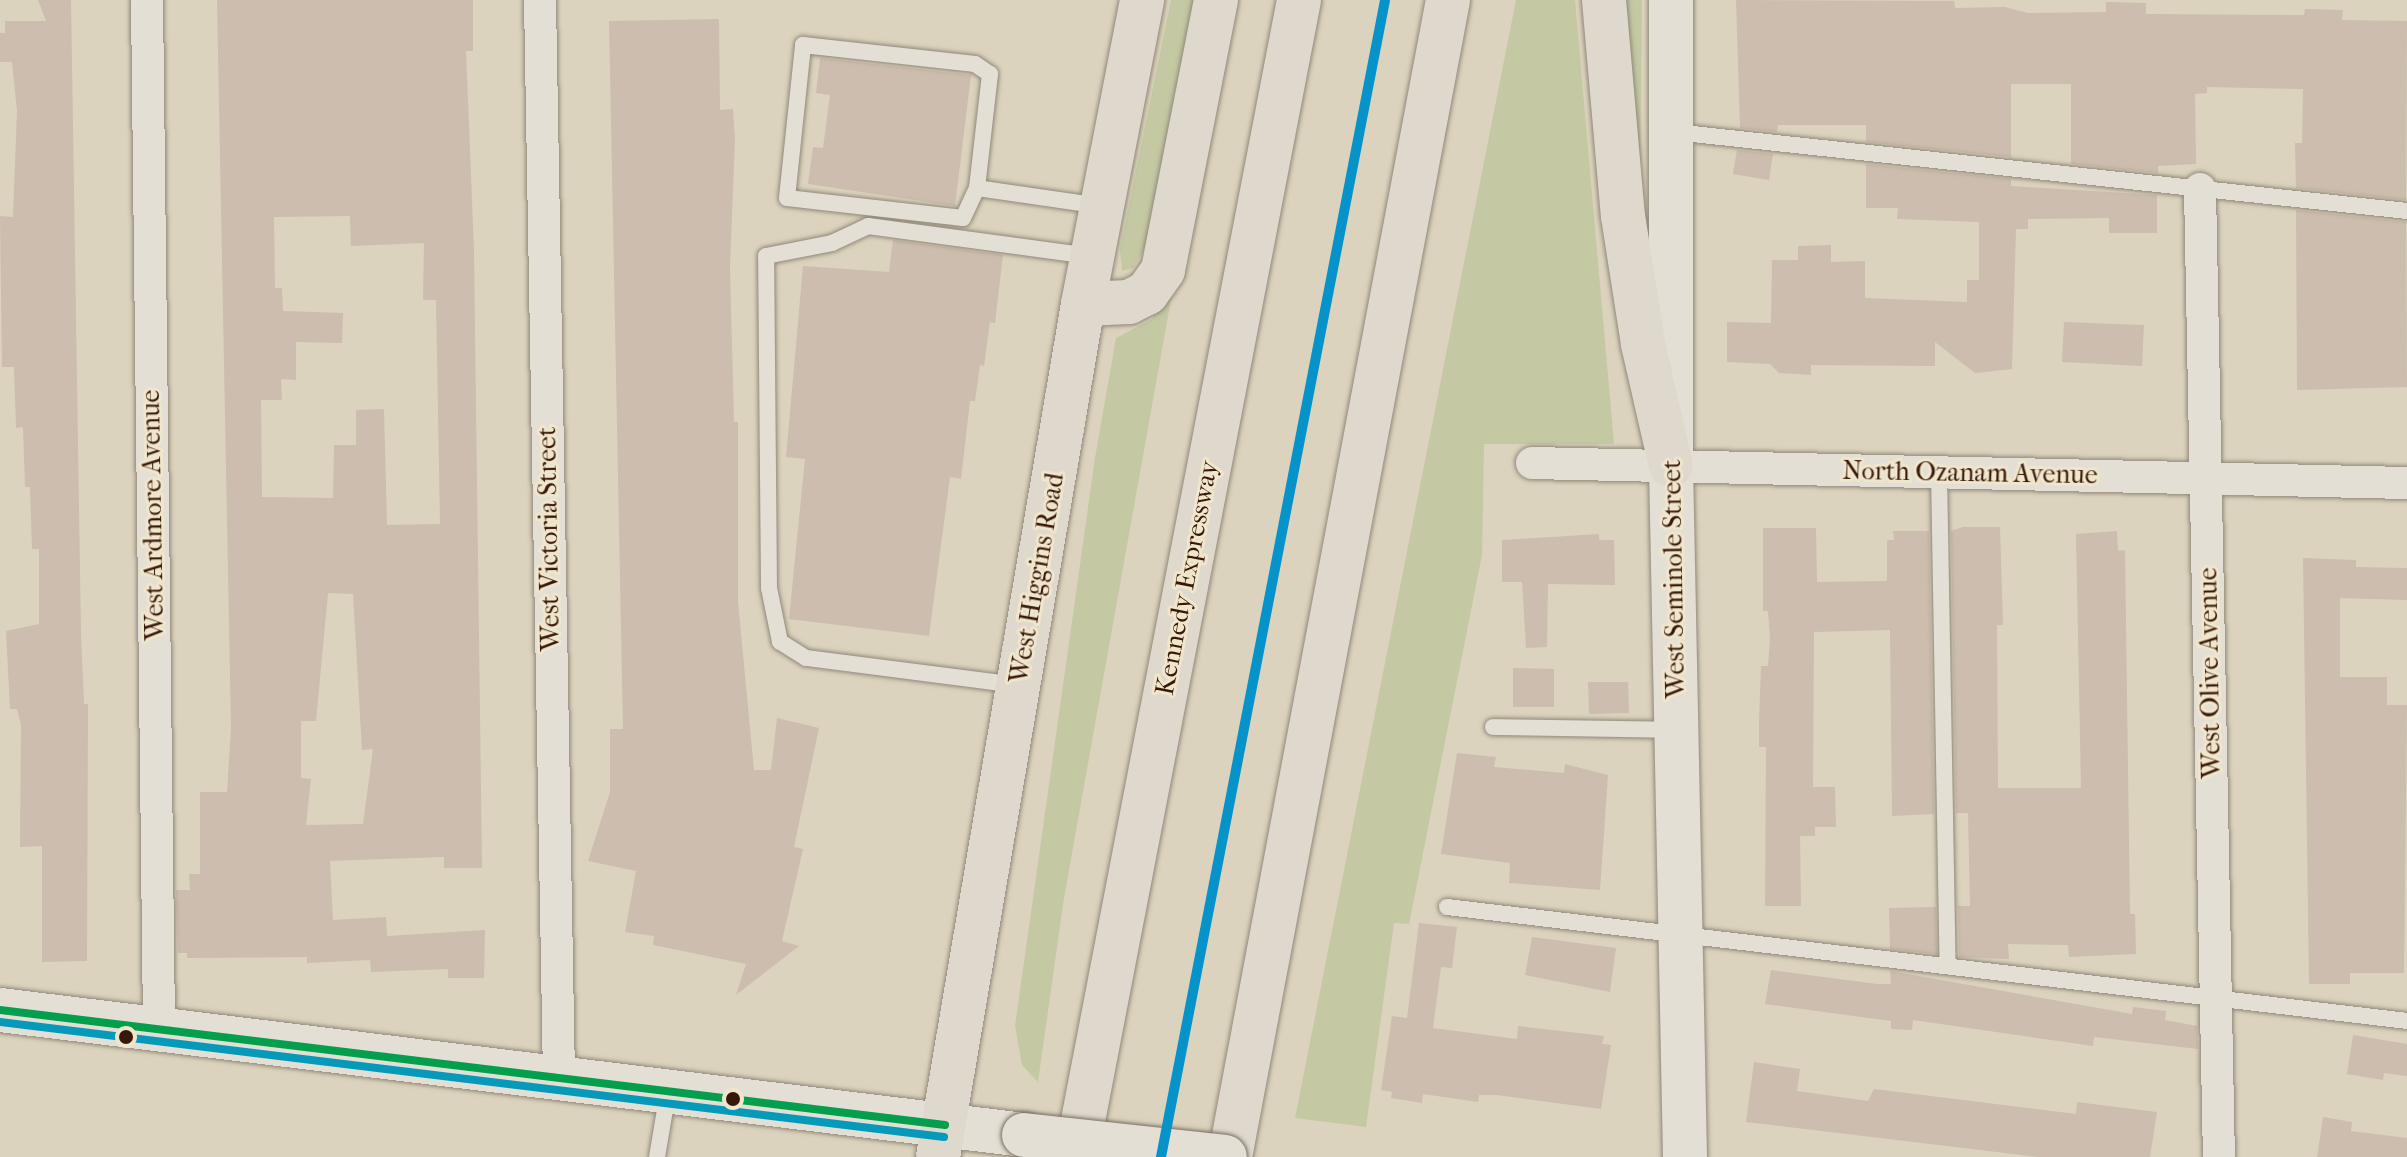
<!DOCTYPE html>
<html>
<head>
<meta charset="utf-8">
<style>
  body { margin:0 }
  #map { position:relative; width:2407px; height:1157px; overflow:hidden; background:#dbd3bd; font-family:"IM FELL French Canon",serif }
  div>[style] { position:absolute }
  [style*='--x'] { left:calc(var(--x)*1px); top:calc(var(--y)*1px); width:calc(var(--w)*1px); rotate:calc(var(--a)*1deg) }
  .green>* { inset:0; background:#c4c9a3 }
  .building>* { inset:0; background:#ccbdae }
  .roads { filter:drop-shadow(0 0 2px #91887a) drop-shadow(0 0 2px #91887a) }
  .lane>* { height:16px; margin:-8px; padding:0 8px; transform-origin:8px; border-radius:8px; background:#e3dfd4 }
  .street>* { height:32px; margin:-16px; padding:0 16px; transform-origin:16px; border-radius:16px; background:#e3dfd4 }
  .secondary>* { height:44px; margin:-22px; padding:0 22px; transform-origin:22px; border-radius:22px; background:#e3dfd4 }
  .primary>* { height:44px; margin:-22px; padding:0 22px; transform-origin:22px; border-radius:22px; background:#ded9cc }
  .highway>* { height:44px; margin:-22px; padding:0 22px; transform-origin:22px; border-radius:22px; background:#ded9cc }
  .bridges { filter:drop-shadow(0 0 2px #796f63) drop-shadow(0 0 2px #796f63) }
  .secondary-bridge>* { height:44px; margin:-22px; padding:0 22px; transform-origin:22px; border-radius:22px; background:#e3dfd4 }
  .bus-1>* { height:8px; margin:-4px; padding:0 4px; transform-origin:4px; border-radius:4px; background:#039f4d }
  .bus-2>* { height:8px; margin:-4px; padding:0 4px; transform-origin:4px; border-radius:4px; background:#069aba }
  .metro-1>* { height:10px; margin:-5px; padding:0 5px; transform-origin:5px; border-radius:5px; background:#0693c9 }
  .dots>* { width:22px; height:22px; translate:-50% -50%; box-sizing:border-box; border:4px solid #f0e6cc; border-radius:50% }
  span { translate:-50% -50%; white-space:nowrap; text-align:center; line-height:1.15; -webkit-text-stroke:6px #f0e6cc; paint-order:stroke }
  .street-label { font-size:26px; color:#37180a }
</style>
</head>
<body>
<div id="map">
  <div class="green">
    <i style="clip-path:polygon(1171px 0,1199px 0,1147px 244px,1133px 268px,1122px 271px,1120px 249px)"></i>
    <i style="clip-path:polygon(1516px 0,1575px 0,1614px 444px,1484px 444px,1482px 555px,1409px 924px,1394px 923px,1366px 1127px,1295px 1118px)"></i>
    <i style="clip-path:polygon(1617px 0,1642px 0,1640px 186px)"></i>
    <i style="clip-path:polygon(1173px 288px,1064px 898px,1038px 1082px,1022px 1065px,1015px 1026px,1095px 458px,1116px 338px,1152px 319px)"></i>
  </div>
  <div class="building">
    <i style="clip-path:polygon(38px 0,71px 0,81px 633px,84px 704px,88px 704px,87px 961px,42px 962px,42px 846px,20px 847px,21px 725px,17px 709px,10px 709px,6px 631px,39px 624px,39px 549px,32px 549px,30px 487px,25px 487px,23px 427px,16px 428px,14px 367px,2px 367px,0 216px,13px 217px,17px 111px,12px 62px,0 62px,0 33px,5px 33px,5px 21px,46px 21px)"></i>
    <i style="clip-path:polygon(evenodd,217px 0,473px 0,473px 51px,466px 51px,474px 251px,482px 868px,444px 868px,444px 857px,330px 861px,333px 920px,386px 917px,387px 936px,485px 930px,484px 978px,448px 978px,448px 969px,371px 972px,370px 960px,307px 963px,307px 957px,187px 958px,187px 953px,178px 953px,176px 890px,190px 890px,189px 874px,200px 874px,200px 792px,227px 792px,231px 728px,217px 0,350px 216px,351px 246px,424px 243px,423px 300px,436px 300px,440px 524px,387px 525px,384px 409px,356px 410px,356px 445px,334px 445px,333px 498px,262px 497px,261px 400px,282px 400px,281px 379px,296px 380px,296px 342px,342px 343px,343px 313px,283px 311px,282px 288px,275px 288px,274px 217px,350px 216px,217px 0,328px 593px,353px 594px,362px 750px,373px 749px,363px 824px,306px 825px,311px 779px,301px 778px,301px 721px,316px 721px,328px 593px)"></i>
    <i style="clip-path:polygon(1736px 0,1954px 1px,1955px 8px,2005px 7px,2028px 13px,2106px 12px,2106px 2px,2146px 3px,2146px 14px,2304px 15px,2305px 9px,2343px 10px,2342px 20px,2407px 21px,2406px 200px,2296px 188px,2295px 143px,2302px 143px,2303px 89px,2207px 87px,2207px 93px,2195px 94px,2196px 164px,2158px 166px,2158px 173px,2071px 164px,2071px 84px,2011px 84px,2011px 157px,1866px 142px,1866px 125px,1778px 125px,1777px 132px,1740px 128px)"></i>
    <i style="clip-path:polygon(719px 19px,720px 110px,733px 109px,735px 140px,730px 267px,734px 422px,738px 422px,738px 602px,754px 770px,771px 770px,777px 718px,819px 728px,794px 847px,803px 849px,782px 941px,799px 946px,736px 995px,746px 964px,653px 945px,654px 936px,625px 932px,636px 871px,588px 861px,610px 792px,610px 729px,623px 729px,609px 21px)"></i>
    <i style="clip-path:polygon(820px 58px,971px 75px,955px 206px,808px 184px,813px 147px,823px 148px,830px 95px,816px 93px)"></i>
    <i style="clip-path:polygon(1737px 150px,1773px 154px,1769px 180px,1733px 174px)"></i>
    <i style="clip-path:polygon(1866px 164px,2011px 179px,2011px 186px,2157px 195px,2157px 233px,2109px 233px,2109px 218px,2028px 219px,2028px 229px,2016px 229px,2012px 369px,1975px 373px,1935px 342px,1935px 366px,1811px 365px,1811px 375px,1779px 373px,1770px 364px,1727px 362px,1727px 322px,1771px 323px,1772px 260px,1798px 260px,1798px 246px,1831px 245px,1831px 262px,1865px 261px,1865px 298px,1967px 302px,1967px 280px,1979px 280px,1979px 222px,1897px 219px,1898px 208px,1866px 208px)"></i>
    <i style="clip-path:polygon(2296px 210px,2406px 222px,2407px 387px,2297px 390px)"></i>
    <i style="clip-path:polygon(893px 240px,1003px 255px,995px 323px,990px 322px,984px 366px,980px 365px,975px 401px,970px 401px,961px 479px,950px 477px,929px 636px,789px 619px,805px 459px,786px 457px,803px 266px,889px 272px)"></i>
    <i style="clip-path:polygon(2064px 322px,2144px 325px,2142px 366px,2062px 362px)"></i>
    <i style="clip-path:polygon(1963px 527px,2000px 527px,2003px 625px,1997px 625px,1998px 788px,2081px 788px,2076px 534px,2117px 531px,2118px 551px,2125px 550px,2130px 914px,2135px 914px,2136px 954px,2069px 957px,2068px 945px,2008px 944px,2009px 959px,1959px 957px,1958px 906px,1970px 906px,1968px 813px,1956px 813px,1951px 531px)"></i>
    <i style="clip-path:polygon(1763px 528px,1816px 528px,1817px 582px,1887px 581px,1887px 540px,1894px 540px,1893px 531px,1929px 531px,1934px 814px,1892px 816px,1890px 630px,1814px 632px,1813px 787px,1835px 787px,1836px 827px,1815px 827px,1815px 836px,1800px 836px,1801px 906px,1765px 906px,1766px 747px,1759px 747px,1759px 720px,1761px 666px,1768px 666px,1770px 638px,1768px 611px,1763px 611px)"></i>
    <i style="clip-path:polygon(1599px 534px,1599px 540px,1614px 540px,1615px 585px,1548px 584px,1547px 647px,1526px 648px,1522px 582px,1502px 582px,1502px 540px)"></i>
    <i style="clip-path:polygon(2303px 558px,2356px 560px,2356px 567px,2407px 568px,2407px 600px,2340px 598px,2340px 677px,2387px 677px,2387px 705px,2407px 705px,2404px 973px,2350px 973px,2350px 984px,2309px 984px)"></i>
    <i style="clip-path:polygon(1513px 668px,1554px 669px,1554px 707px,1513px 707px)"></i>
    <i style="clip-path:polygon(1588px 682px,1628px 682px,1629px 713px,1589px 714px)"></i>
    <i style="clip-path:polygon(1457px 753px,1496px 757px,1494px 767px,1564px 773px,1565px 764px,1608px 775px,1600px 890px,1509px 883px,1510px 863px,1441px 854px)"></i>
    <i style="clip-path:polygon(1936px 907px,1937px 954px,1890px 949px,1889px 908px)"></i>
    <i style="clip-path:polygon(1419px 923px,1457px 927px,1452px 968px,1441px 967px,1433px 1028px,1517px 1039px,1518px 1026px,1604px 1036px,1602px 1044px,1611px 1045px,1601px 1109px,1497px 1095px,1479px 1095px,1478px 1102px,1423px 1094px,1422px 1103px,1391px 1098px,1392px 1092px,1381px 1090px,1392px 1016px,1407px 1018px)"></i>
    <i style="clip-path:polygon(1532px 937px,1616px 948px,1610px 992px,1525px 975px)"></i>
    <i style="clip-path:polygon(1771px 970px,1877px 984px,1891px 984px,1890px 971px,2132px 1014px,2133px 1007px,2166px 1011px,2165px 1020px,2197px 1026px,2198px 1049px,2094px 1037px,2093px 1046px,1913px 1020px,1912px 1030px,1891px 1029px,1891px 1021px,1765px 1004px)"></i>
    <i style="clip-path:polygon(2353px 1035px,2407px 1044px,2407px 1076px,2384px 1073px,2383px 1080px,2347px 1074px)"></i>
    <i style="clip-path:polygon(1754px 1062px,1800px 1069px,1797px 1091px,1868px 1101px,1874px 1089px,2076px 1114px,2077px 1102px,2157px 1112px,2150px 1157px,2039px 1157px,1746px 1122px)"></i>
    <i style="clip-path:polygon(2323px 1117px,2352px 1122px,2351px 1131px,2407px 1138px,2407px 1157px,2317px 1157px)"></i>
  </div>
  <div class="roads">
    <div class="lane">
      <i style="--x:1674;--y:132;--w:737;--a:6.15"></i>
      <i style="--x:977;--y:188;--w:33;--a:115"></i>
      <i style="--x:963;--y:218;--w:177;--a:-173.5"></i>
      <i style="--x:787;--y:198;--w:154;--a:-84"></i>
      <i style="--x:803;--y:45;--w:173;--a:6.3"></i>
      <i style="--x:975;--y:64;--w:18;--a:34"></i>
      <i style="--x:990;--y:74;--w:115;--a:96.5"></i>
      <i style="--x:977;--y:188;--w:125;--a:8.3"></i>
      <i style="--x:1939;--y:472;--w:494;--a:89"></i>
      <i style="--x:1017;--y:685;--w:213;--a:-172.7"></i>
      <i style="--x:806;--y:658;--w:31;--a:-148"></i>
      <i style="--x:780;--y:642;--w:55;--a:-101.5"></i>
      <i style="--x:769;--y:588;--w:332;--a:-90.5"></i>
      <i style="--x:766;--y:256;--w:67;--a:-11.1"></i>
      <i style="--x:832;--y:243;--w:40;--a:-25"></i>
      <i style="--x:868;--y:226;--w:224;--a:7.7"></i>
      <i style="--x:1493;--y:727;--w:182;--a:0.9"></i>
      <i style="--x:1447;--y:907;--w:967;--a:6.77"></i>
      <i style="--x:657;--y:1157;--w:66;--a:-80.4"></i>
    </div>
    <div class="street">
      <i style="--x:147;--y:0;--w:1030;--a:89.33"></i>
      <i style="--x:540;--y:0;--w:1079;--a:88.99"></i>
      <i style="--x:2200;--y:189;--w:968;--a:88.88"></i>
      <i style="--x:1532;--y:463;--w:875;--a:1.31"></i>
    </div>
    <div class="secondary">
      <i style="--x:1671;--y:0;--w:466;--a:90"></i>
      <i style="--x:1671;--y:466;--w:691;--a:88.84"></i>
      <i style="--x:0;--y:1010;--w:1032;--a:6.96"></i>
    </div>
    <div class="primary">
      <i style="--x:938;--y:1157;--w:865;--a:-80.35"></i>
      <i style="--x:1083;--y:304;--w:310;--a:-79"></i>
    </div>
    <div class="highway">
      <i style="--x:1604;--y:0;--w:217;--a:85"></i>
      <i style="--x:1623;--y:216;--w:130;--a:81.1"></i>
      <i style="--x:1643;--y:344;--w:125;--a:77.1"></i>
      <i style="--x:1083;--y:304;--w:46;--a:-2.5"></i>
      <i style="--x:1129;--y:302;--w:20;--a:-27"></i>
      <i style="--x:1147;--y:293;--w:28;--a:-55"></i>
      <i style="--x:1163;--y:270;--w:275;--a:-78.9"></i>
      <i style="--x:1076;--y:1157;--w:1178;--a:-79.09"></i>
      <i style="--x:1230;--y:1157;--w:1177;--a:-79.33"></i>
    </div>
  </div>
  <div class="bridges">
    <div class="secondary-bridge">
      <i style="--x:1024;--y:1135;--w:202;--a:6.2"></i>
    </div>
  </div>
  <div class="bus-1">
    <i style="--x:0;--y:1010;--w:952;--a:6.94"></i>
  </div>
  <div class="bus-2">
    <i style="--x:0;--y:1022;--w:951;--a:6.95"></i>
  </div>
  <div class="metro-1">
    <i style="--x:1161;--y:1157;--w:1178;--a:-79.04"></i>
  </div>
  <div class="dots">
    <i style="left:126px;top:1037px;background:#37180a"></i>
    <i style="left:733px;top:1099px;background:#37180a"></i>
  </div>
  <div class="street-label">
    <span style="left:1970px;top:473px;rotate:1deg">North Ozanam Avenue</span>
    <span style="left:153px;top:515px;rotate:-91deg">West Ardmore Avenue</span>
    <span style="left:549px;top:539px;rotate:-91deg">West Victoria Street</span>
    <span style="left:1037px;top:578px;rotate:-80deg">West Higgins Road</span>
    <span style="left:1187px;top:578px;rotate:-79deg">Kennedy Expressway</span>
    <span style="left:1674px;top:579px;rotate:-91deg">West Seminole Street</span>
    <span style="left:2210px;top:673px;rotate:-91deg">West Olive Avenue</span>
  </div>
</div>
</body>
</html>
